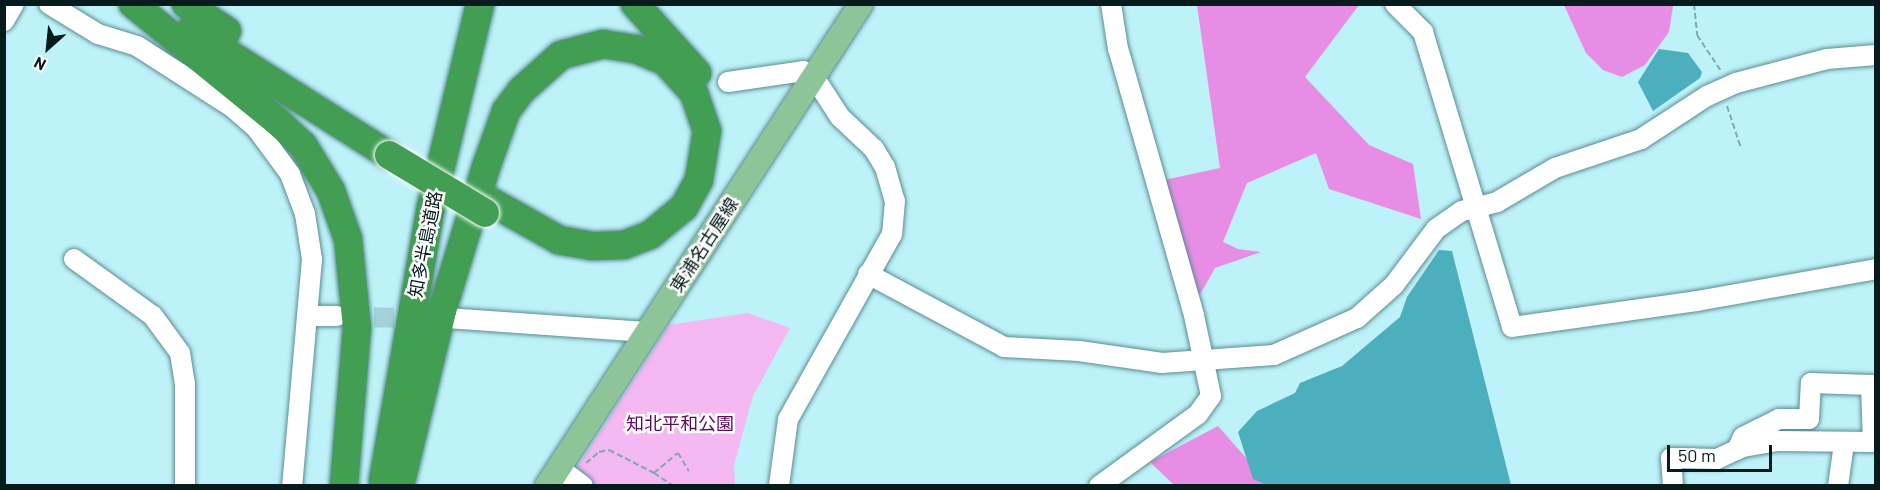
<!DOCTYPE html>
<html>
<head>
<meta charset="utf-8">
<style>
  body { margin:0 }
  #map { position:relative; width:1880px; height:490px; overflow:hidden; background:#bef2f9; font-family:Barlow,"Noto Sans JP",sans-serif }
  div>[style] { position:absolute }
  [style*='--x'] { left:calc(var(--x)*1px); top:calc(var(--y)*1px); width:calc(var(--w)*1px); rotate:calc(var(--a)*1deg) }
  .green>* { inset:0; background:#f4b8f2 }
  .forest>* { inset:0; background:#e78de6 }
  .water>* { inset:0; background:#4cafbd }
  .minor-tunnel>* { height:20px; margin-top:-10px; transform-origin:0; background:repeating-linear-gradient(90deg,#a3d2d8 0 20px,transparent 0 30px) }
  .path>* { height:2px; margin-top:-1px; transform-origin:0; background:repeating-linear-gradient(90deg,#7fa8ae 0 6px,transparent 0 9px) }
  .roads { filter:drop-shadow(0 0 2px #5c8c93) drop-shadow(0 0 2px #5c8c93) }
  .minor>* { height:20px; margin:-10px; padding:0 10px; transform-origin:10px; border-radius:10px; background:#fff }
  .major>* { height:24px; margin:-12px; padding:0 12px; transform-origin:12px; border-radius:12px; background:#8dc598 }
  .highway>* { height:28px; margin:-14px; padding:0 14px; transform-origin:14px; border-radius:14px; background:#419e53 }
  .bridges { filter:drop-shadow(0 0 2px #fff) drop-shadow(0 0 2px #fff) }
  .highway-bridge>* { height:28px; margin:-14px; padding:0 14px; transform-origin:14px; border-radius:14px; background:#419e53 }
  span { translate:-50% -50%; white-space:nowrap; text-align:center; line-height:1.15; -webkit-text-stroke:5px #fff; paint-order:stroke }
  .street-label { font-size:18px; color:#071b1d }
  .park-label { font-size:18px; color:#5d085f }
  .frame { position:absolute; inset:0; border:6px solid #071b1d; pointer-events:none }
  .north { position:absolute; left:18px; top:18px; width:60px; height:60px; -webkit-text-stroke:4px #fff; paint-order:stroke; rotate:207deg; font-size:16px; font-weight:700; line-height:24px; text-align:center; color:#071b1d }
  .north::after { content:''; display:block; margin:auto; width:21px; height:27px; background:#071b1d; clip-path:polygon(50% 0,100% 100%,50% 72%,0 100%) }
  .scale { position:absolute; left:1667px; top:445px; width:105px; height:27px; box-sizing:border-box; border:3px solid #071b1d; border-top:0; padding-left:8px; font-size:18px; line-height:21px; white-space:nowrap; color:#071b1d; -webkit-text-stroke:4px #fff; paint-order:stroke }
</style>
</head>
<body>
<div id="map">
  <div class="green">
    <i style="clip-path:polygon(748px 313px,790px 328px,753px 396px,734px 465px,735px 485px,565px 486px,669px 325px)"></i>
  </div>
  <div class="forest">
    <i style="clip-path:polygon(1197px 5px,1359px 5px,1305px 77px,1369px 145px,1413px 164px,1421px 219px,1329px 189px,1316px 153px,1247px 183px,1223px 242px,1238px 249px,1261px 252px,1215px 268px,1201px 293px,1191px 297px,1164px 180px,1220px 168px)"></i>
    <i style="clip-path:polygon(1564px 5px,1673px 4px,1673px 6px,1669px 32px,1645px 65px,1622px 77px,1603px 70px,1586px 53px)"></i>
    <i style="clip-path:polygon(1218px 426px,1270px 485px,1174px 485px,1150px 462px)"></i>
  </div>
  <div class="water">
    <i style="clip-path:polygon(1659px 49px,1688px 53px,1702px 72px,1700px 78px,1653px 111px,1638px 82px)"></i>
    <i style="clip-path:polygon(1439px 250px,1452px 251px,1511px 485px,1269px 486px,1253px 479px,1238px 432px,1257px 411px,1295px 393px,1300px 383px,1342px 366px,1400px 317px,1407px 297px)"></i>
  </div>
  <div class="minor-tunnel">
    <i style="--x:344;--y:317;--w:79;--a:0.7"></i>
  </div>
  <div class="path">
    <i style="--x:1694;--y:4;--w:31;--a:84"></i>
    <i style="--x:1697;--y:35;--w:43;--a:56.3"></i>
    <i style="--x:1727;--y:106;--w:44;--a:71.6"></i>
    <i style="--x:586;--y:463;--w:17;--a:-40"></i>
    <i style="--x:599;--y:452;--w:10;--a:-11"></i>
    <i style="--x:609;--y:450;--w:51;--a:27.1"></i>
    <i style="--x:654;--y:473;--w:31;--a:-40"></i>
    <i style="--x:678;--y:453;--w:21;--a:59"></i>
    <i style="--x:654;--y:473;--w:23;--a:34"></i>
  </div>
  <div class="roads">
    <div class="minor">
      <i style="--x:49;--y:4;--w:57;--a:31.5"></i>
      <i style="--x:98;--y:34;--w:41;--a:17.1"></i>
      <i style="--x:137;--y:46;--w:113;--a:32.7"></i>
      <i style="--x:232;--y:107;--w:33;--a:41"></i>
      <i style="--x:257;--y:129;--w:56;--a:53.7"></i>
      <i style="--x:290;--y:174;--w:43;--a:69.4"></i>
      <i style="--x:305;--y:214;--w:46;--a:81.2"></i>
      <i style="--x:312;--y:259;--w:228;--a:95"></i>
      <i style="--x:1395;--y:4;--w:40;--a:45"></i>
      <i style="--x:1423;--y:32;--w:308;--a:73.2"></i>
      <i style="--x:1512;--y:327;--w:187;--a:-8"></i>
      <i style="--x:1697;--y:301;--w:182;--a:-10.1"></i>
      <i style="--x:4;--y:21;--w:20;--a:-60"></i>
      <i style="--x:728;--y:82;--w:76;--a:-8.3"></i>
      <i style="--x:803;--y:71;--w:13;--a:29"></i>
      <i style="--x:814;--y:77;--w:48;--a:57"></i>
      <i style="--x:840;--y:117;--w:47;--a:43.3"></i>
      <i style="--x:874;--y:149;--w:21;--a:59"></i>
      <i style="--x:885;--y:167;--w:35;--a:74"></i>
      <i style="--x:895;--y:201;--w:33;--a:95"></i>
      <i style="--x:892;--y:234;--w:212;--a:119.3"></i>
      <i style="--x:788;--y:419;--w:68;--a:97.7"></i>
      <i style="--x:74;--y:259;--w:97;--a:35.8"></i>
      <i style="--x:153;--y:316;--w:46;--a:53.9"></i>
      <i style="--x:180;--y:353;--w:30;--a:81"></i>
      <i style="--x:185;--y:383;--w:103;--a:90"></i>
      <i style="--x:868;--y:274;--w:154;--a:28.2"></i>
      <i style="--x:1004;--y:347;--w:75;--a:3.1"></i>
      <i style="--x:1079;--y:351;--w:84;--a:8.2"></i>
      <i style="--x:1162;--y:363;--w:112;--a:-4.1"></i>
      <i style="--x:1274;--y:355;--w:91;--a:-24"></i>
      <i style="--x:1357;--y:318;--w:50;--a:-41.7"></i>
      <i style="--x:1394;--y:285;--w:70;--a:-53.1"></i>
      <i style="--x:1436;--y:229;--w:32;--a:-35"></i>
      <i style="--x:1462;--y:211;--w:36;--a:-14"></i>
      <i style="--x:1497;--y:202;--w:67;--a:-30.4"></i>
      <i style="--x:1555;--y:168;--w:91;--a:-18.6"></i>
      <i style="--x:1641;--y:139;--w:79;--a:-33.1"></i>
      <i style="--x:1707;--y:96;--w:32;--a:-24"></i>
      <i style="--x:1736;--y:83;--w:94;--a:-14.8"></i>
      <i style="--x:1827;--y:59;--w:49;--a:-4.7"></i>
      <i style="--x:309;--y:316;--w:28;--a:0"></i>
      <i style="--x:446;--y:318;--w:201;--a:4"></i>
      <i style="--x:1737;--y:450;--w:14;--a:-65"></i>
      <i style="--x:1743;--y:437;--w:40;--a:-26.6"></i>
      <i style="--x:1779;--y:419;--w:30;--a:0"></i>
      <i style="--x:1809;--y:419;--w:36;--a:-87"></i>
      <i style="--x:1811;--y:383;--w:60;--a:1.9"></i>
      <i style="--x:1871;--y:385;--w:57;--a:88"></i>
      <i style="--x:559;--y:468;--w:30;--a:37"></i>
      <i style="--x:1099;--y:486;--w:122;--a:-36"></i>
      <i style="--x:1198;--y:414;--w:22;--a:-54"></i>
      <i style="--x:1211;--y:396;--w:83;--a:-101.9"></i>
      <i style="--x:1194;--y:315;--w:277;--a:-105.9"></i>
      <i style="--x:1118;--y:49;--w:46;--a:-98.8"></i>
      <i style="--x:1673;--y:486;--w:28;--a:-94"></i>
      <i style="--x:1671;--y:458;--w:46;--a:1.2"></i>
      <i style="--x:1717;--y:459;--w:29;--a:-25"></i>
      <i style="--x:1743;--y:447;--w:34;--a:-10"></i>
      <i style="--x:1776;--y:441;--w:100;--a:0.6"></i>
      <i style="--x:1838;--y:486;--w:42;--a:-81.9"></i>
    </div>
    <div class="major">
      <i style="--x:547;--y:486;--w:575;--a:-56.92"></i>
    </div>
    <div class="highway">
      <i style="--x:133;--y:4;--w:186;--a:39.1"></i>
      <i style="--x:277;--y:121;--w:35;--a:43"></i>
      <i style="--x:303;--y:145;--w:54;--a:58.7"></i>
      <i style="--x:331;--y:191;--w:51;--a:70.5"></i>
      <i style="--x:348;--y:239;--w:88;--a:84.2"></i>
      <i style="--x:357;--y:327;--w:160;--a:94.7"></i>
      <i style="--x:186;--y:4;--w:49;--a:33.4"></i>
      <i style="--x:635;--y:4;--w:93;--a:48.1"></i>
      <i style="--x:191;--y:30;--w:234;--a:32.3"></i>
      <i style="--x:383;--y:481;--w:278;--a:-80.1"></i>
      <i style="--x:431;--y:207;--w:209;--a:-76.4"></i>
      <i style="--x:400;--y:486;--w:180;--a:-76.5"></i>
      <i style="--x:442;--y:311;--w:151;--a:-73"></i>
      <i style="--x:486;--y:167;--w:59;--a:-70.3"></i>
      <i style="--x:506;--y:111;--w:26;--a:-53"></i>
      <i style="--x:522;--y:90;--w:52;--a:-41.9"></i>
      <i style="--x:561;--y:55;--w:43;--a:-14.7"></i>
      <i style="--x:603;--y:44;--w:33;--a:9"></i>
      <i style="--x:636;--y:49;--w:33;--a:23"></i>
      <i style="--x:666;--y:62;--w:42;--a:47.9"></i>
      <i style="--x:694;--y:93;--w:40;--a:71.1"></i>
      <i style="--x:707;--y:131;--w:50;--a:99.3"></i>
      <i style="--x:699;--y:180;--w:31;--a:119"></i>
      <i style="--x:684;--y:207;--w:44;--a:140.5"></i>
      <i style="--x:650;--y:235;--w:28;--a:159"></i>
      <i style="--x:624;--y:245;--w:32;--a:178"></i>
      <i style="--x:592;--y:246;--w:34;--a:-170"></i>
      <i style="--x:559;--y:240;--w:81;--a:-150.6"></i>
    </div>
  </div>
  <div class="bridges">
    <div class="highway-bridge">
      <i style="--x:389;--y:155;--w:112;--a:31.1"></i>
    </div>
  </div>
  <div class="street-label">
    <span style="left:425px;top:244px;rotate:-79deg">知多半島道路</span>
    <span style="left:704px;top:245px;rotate:-57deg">東浦名古屋線</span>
  </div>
  <div class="park-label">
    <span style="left:680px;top:423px">知北平和公園</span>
  </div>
  <div class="frame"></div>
  <div class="north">N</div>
  <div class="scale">50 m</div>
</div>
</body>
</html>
